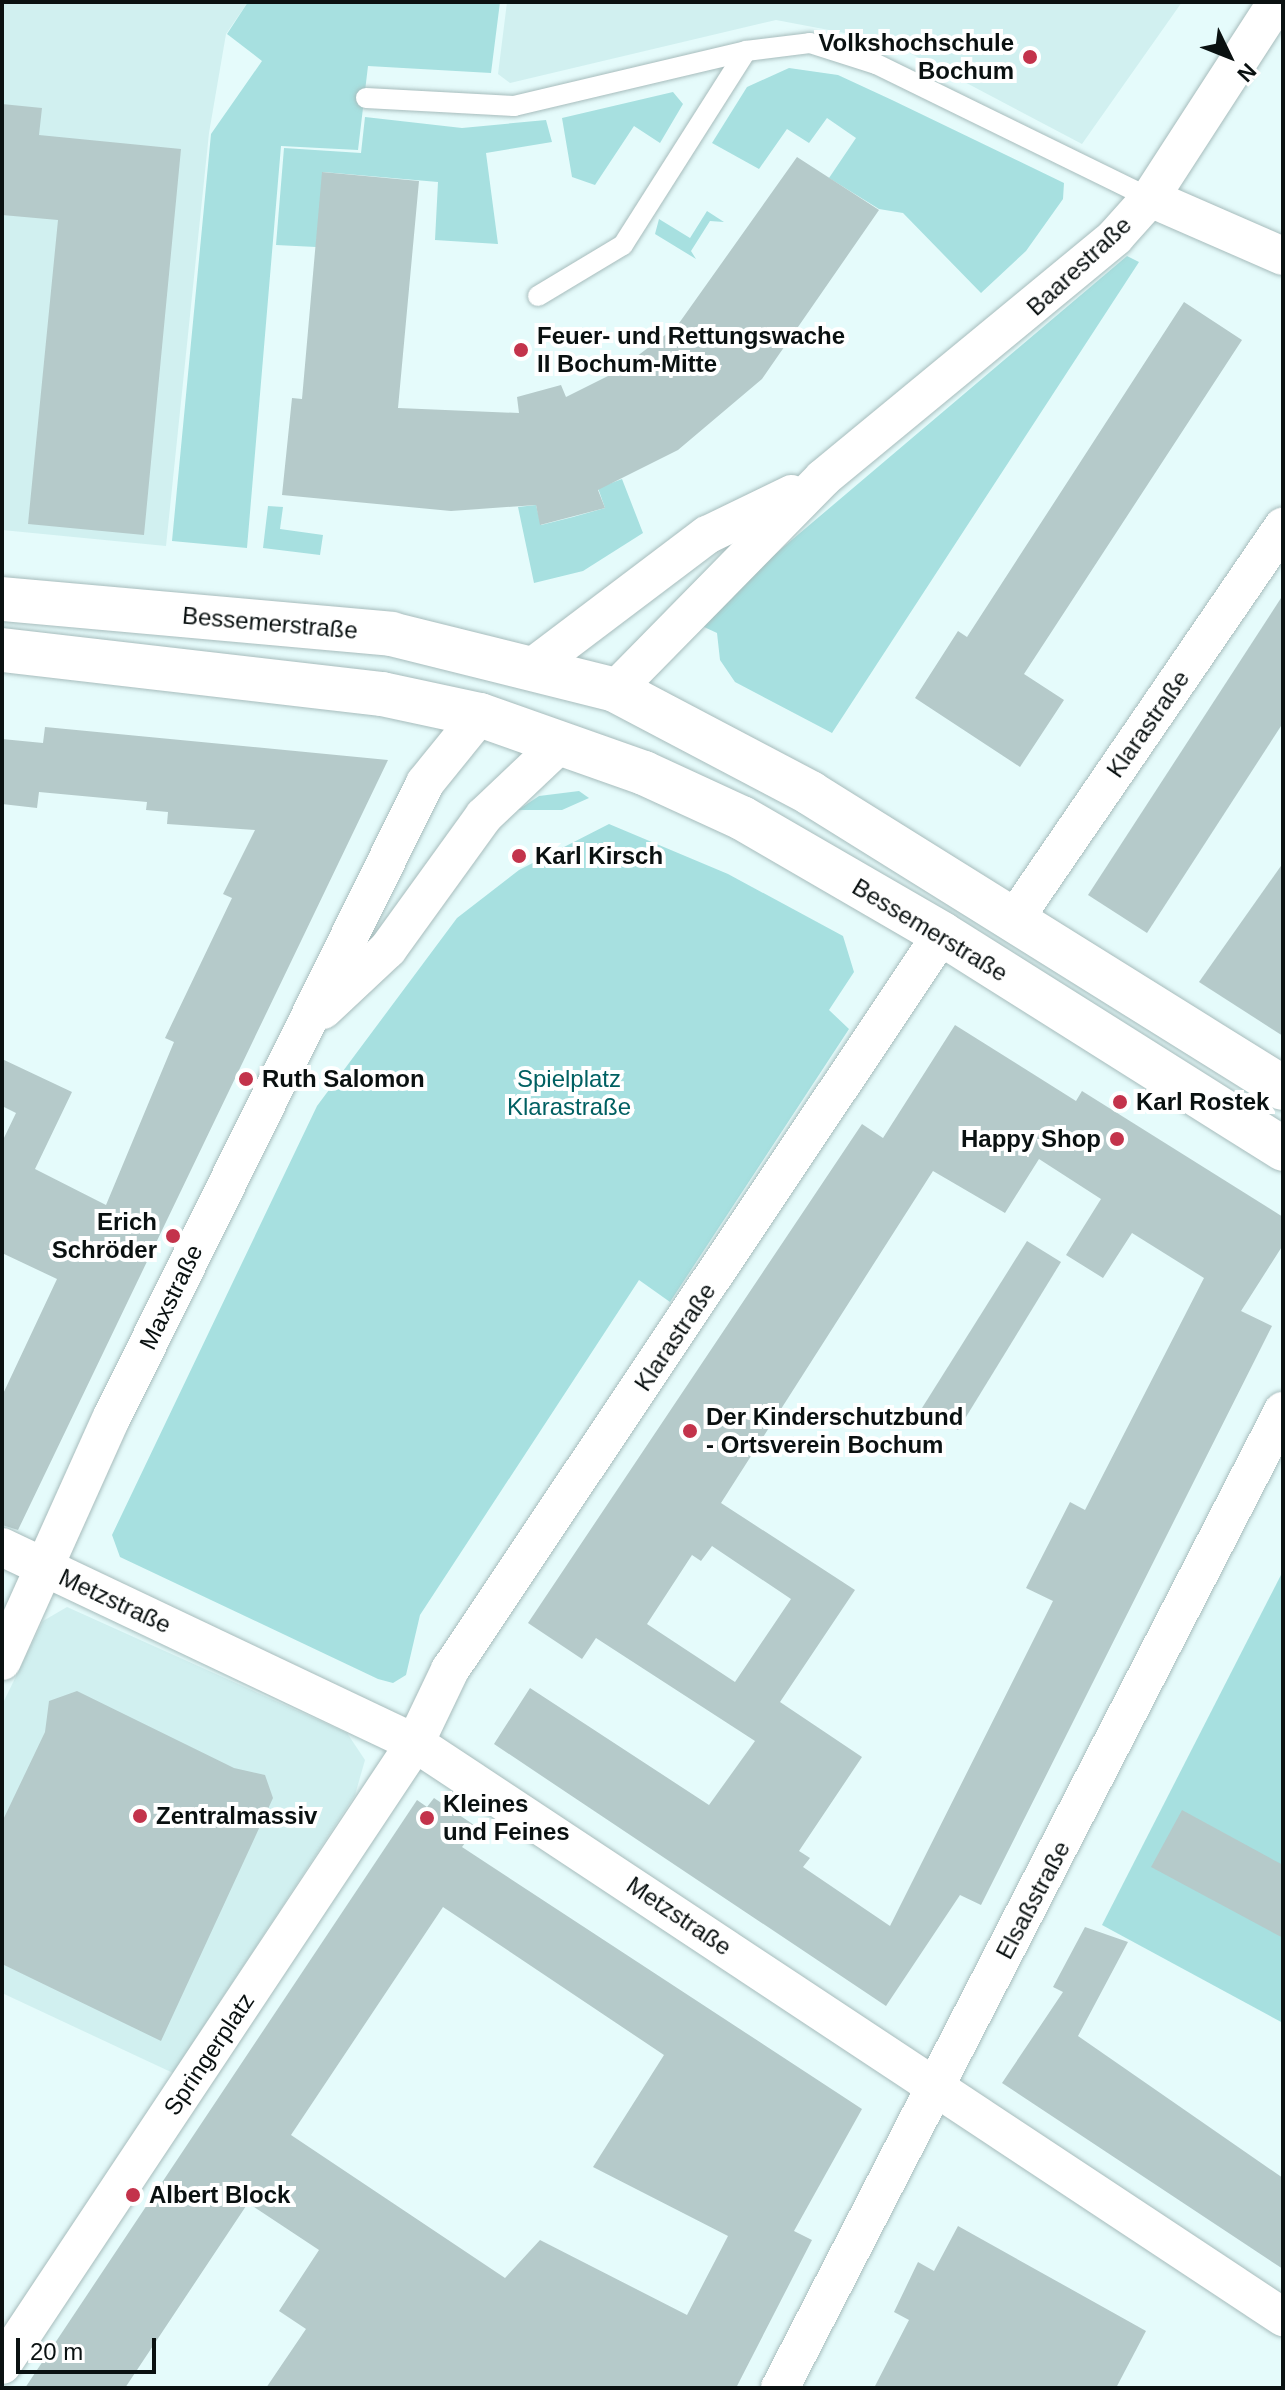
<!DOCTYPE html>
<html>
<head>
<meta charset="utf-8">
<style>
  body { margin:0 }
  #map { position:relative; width:1285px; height:2390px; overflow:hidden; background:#e5fbfb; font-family:Helvetica,sans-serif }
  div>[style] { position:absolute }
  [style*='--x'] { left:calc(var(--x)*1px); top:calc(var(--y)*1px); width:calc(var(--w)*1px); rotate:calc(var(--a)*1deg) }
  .built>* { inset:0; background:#d1f0f0 }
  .green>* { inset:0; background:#a7e0e0 }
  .building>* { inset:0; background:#b5caca }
  .roads { filter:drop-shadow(0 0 2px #a7bcbc) drop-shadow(0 0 2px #a7bcbc) }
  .service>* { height:20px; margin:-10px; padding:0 10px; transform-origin:10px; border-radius:10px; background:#fff }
  .minor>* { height:38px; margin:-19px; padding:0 19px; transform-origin:19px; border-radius:19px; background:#fff }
  .tertiary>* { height:44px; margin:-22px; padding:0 22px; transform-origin:22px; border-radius:22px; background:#fff }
  .dots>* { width:22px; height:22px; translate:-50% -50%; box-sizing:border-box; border:4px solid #fff; border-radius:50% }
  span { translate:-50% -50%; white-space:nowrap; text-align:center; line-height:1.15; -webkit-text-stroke:8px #fff; paint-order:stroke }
  .poi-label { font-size:24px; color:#0a1111; font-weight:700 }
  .right { translate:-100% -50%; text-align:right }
  .left { translate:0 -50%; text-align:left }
  .street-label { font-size:24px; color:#0a1111 }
  .park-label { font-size:24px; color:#006062 }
  .frame { position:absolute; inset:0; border:4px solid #0a1111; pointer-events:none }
  .north { position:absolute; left:1189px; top:16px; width:80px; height:80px; -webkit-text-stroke:6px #fff; paint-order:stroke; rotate:133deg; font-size:22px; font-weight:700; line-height:32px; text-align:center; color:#0a1111 }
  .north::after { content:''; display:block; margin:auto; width:28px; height:36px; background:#0a1111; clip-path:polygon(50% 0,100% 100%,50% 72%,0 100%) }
  .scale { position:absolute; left:16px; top:2338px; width:140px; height:36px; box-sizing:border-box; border:4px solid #0a1111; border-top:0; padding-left:10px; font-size:24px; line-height:28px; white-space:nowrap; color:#0a1111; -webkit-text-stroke:6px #fff; paint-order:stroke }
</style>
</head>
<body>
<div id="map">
  <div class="built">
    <i style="clip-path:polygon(2px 2px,248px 2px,226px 34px,209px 133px,166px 546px,2px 530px)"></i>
    <i style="clip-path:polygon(507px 2px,1182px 2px,1082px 144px,887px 41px,776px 20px,510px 83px,498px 74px)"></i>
    <i style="clip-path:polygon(67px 1607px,347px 1733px,365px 1760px,355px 1795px,173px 2073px,2px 1993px,2px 1705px,43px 1621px)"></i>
  </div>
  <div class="green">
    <i style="clip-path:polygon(248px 2px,500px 2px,491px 73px,368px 66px,358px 150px,281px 146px,247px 548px,172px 541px,211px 134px,262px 61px,227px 34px)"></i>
    <i style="clip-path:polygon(789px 68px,838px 75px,892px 100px,1064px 183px,1063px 199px,1026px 251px,981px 293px,903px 213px,879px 209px,829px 178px,856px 138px,827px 118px,809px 143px,787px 129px,759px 169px,712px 143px,747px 87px)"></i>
    <i style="clip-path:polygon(673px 92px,683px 104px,660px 143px,634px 126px,595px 185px,572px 177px,562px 118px)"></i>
    <i style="clip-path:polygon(365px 117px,462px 128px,546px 120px,552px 142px,486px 153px,498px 244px,435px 240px,438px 182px,323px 172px,316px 247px,276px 245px,284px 148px,361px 153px)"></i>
    <i style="clip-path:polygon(707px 211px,724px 222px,710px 221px,691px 251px,696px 259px,655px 234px,659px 219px,690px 238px)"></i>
    <i style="clip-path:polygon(1127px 256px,1139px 262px,832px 733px,735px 682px,720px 660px,717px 633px,702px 626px,728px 594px)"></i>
    <i style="clip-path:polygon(622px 479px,643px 533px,583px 571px,534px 583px,518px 507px,536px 505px,541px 525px,573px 517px,605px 508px,598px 488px)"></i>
    <i style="clip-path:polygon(268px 506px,283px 507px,280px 529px,323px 535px,320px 555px,263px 548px)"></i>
    <i style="clip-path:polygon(579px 791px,589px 798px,562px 810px,518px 810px,539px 796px)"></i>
    <i style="clip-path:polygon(609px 824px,728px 874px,843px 936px,854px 972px,829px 1010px,849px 1029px,670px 1302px,639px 1280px,420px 1615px,406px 1675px,393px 1683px,378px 1679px,120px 1557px,112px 1535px,317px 1106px,457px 918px,519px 870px)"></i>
    <i style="clip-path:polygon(1283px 1571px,1283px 2023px,1102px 1925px)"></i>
  </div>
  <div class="building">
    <i style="clip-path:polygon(2px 104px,42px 108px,39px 135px,181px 149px,144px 535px,28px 524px,58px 220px,2px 215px)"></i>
    <i style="clip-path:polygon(797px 157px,879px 210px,762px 379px,678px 450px,598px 490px,605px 508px,540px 525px,536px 505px,451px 511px,282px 495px,292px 398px,302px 399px,322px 172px,419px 181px,398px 408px,519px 413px,517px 397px,561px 385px,566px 397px,616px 372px,677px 326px)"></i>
    <i style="clip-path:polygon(1184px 302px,1242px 340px,1024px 674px,1064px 700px,1020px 767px,915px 698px,958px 631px,967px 637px)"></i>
    <i style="clip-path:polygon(1283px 595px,1283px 723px,1147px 933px,1088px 895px)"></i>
    <i style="clip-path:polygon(45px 727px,388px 760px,18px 1530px,2px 1525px,2px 1396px,57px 1279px,2px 1253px,2px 1142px,16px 1113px,2px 1106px,2px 1059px,72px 1092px,35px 1169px,106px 1205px,174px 1042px,165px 1038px,232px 898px,223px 894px,255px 830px,167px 824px,168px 812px,146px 810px,147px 802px,39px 792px,37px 808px,2px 804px,2px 739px,43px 743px)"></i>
    <i style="clip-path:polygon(1283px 863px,1283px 1036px,1199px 982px)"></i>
    <i style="clip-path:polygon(evenodd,955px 1025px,1076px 1101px,1082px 1091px,1283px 1217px,1283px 1245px,1241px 1311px,1272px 1326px,981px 1905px,960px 1895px,886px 2006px,494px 1744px,530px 1688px,709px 1805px,755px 1741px,596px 1638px,582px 1659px,528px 1623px,862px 1124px,883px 1138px,955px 1025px,1039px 1159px,1101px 1199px,1066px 1255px,1103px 1278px,1132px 1233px,1204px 1278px,1085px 1510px,1070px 1502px,1026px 1588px,1053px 1601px,890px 1926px,803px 1867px,810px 1858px,799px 1851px,862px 1757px,780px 1702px,855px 1590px,721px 1503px,933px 1171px,1005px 1213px,1039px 1159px,955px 1025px,712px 1546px,791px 1599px,735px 1682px,647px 1624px,692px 1555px,701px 1561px,712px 1546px)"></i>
    <i style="clip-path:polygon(1027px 1241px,1061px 1262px,958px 1430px,922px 1408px)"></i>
    <i style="clip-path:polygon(77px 1691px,234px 1768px,265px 1775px,273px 1798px,161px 2041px,2px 1964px,2px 1822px,45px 1732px,49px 1701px)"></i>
    <i style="clip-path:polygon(evenodd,434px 1798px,477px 1827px,462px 1847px,862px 2109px,794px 2231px,812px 2240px,736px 2388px,266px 2388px,306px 2329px,279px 2311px,319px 2250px,248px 2203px,125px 2388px,25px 2388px,417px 1800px,427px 1807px,434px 1798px,443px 1907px,664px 2055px,593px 2167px,728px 2236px,687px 2315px,540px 2240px,505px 2278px,291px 2135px,443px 1907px)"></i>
    <i style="clip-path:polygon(1182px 1810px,1283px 1865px,1283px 1938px,1151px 1867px)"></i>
    <i style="clip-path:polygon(1085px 1927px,1128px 1942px,1078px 2036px,1283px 2178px,1283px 2269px,1002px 2083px,1063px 1992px,1053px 1987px)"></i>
    <i style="clip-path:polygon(958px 2226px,1146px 2331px,1116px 2388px,874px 2388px,909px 2320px,894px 2312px,918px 2262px,934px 2271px)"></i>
  </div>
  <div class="roads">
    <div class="service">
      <i style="--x:366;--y:98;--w:148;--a:3.1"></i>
      <i style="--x:514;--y:106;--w:238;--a:-13.3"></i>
      <i style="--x:538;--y:296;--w:99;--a:-31"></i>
      <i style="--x:623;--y:245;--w:230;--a:-57.6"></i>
      <i style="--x:746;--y:51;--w:64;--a:-7.1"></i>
      <i style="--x:810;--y:43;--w:69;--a:17.7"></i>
      <i style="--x:876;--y:64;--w:305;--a:26.1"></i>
    </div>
    <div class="minor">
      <i style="--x:1150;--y:198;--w:145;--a:23.6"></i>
      <i style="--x:535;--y:665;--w:216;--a:-37.1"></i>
      <i style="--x:707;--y:535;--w:94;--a:-25.8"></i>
      <i style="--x:615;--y:690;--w:297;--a:-45.5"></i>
      <i style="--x:823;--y:478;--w:379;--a:-39.5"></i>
      <i style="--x:1115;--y:237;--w:52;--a:-48.1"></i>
      <i style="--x:1150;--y:198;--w:234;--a:-57.1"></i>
      <i style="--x:1013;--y:921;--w:478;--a:-55.6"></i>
      <i style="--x:323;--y:1010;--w:89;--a:-43.2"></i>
      <i style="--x:388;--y:949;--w:164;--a:-54.2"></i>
      <i style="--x:484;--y:816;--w:106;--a:-43.5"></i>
      <i style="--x:2;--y:1547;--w:457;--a:25.4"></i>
      <i style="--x:415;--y:1743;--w:1041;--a:33.48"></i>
      <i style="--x:2;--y:1661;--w:265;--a:-65.8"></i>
      <i style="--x:111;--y:1419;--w:709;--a:-63.72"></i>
      <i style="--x:425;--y:783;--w:87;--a:-51"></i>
      <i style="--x:2;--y:2365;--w:747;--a:-56.42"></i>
      <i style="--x:415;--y:1743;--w:81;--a:-64.4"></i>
      <i style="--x:450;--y:1670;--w:885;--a:-56.24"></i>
      <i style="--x:780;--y:2388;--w:1099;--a:-62.76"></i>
    </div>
    <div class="tertiary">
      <i style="--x:2;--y:599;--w:391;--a:5.1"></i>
      <i style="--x:391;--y:634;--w:231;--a:14"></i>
      <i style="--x:615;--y:690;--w:221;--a:27.8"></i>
      <i style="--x:810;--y:793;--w:557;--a:31.95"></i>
      <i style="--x:2;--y:650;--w:383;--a:6.6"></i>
      <i style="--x:382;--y:694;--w:100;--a:12.1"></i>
      <i style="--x:480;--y:715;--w:174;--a:19.5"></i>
      <i style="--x:644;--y:773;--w:108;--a:24.7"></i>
      <i style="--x:742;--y:818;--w:231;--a:30.1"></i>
      <i style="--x:942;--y:934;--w:403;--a:32.2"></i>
    </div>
  </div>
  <div class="dots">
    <i style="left:1030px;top:57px;background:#c3334b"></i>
    <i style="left:521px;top:350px;background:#c3334b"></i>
    <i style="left:519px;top:856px;background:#c3334b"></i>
    <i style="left:246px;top:1079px;background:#c3334b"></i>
    <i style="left:1120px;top:1102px;background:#c3334b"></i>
    <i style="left:1117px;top:1139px;background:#c3334b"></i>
    <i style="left:173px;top:1236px;background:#c3334b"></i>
    <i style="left:690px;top:1431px;background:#c3334b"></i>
    <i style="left:140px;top:1816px;background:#c3334b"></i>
    <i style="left:427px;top:1818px;background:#c3334b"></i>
    <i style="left:133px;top:2195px;background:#c3334b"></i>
  </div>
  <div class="poi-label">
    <span class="right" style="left:1014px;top:57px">Volkshochschule<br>Bochum</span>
    <span class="left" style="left:537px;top:350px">Feuer- und Rettungswache<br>II Bochum-Mitte</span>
    <span class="left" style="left:535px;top:856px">Karl Kirsch</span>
    <span class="left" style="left:262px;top:1079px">Ruth Salomon</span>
    <span class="left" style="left:1136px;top:1102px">Karl Rostek</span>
    <span class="right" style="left:1101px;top:1139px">Happy Shop</span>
    <span class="right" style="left:157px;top:1236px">Erich<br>Schröder</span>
    <span class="left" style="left:706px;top:1431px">Der Kinderschutzbund<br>- Ortsverein Bochum</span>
    <span class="left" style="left:443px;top:1818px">Kleines<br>und Feines</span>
    <span class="left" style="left:156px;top:1816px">Zentralmassiv</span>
    <span class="left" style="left:149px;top:2195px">Albert Block</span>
  </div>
  <div class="street-label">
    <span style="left:1079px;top:266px;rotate:-43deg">Baarestraße</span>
    <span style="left:270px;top:623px;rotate:5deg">Bessemerstraße</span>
    <span style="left:1148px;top:724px;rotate:-55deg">Klarastraße</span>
    <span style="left:930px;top:930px;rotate:31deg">Bessemerstraße</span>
    <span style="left:171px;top:1297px;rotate:-64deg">Maxstraße</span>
    <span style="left:675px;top:1337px;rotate:-56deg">Klarastraße</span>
    <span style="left:115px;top:1601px;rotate:25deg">Metzstraße</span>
    <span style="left:1033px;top:1900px;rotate:-62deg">Elsaßstraße</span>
    <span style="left:679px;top:1916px;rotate:34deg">Metzstraße</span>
    <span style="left:209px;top:2054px;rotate:-56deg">Springerplatz</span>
  </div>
  <div class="park-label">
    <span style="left:569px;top:1093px">Spielplatz<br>Klarastraße</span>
  </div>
  <div class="frame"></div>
  <div class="north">N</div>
  <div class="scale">20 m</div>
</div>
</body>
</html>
